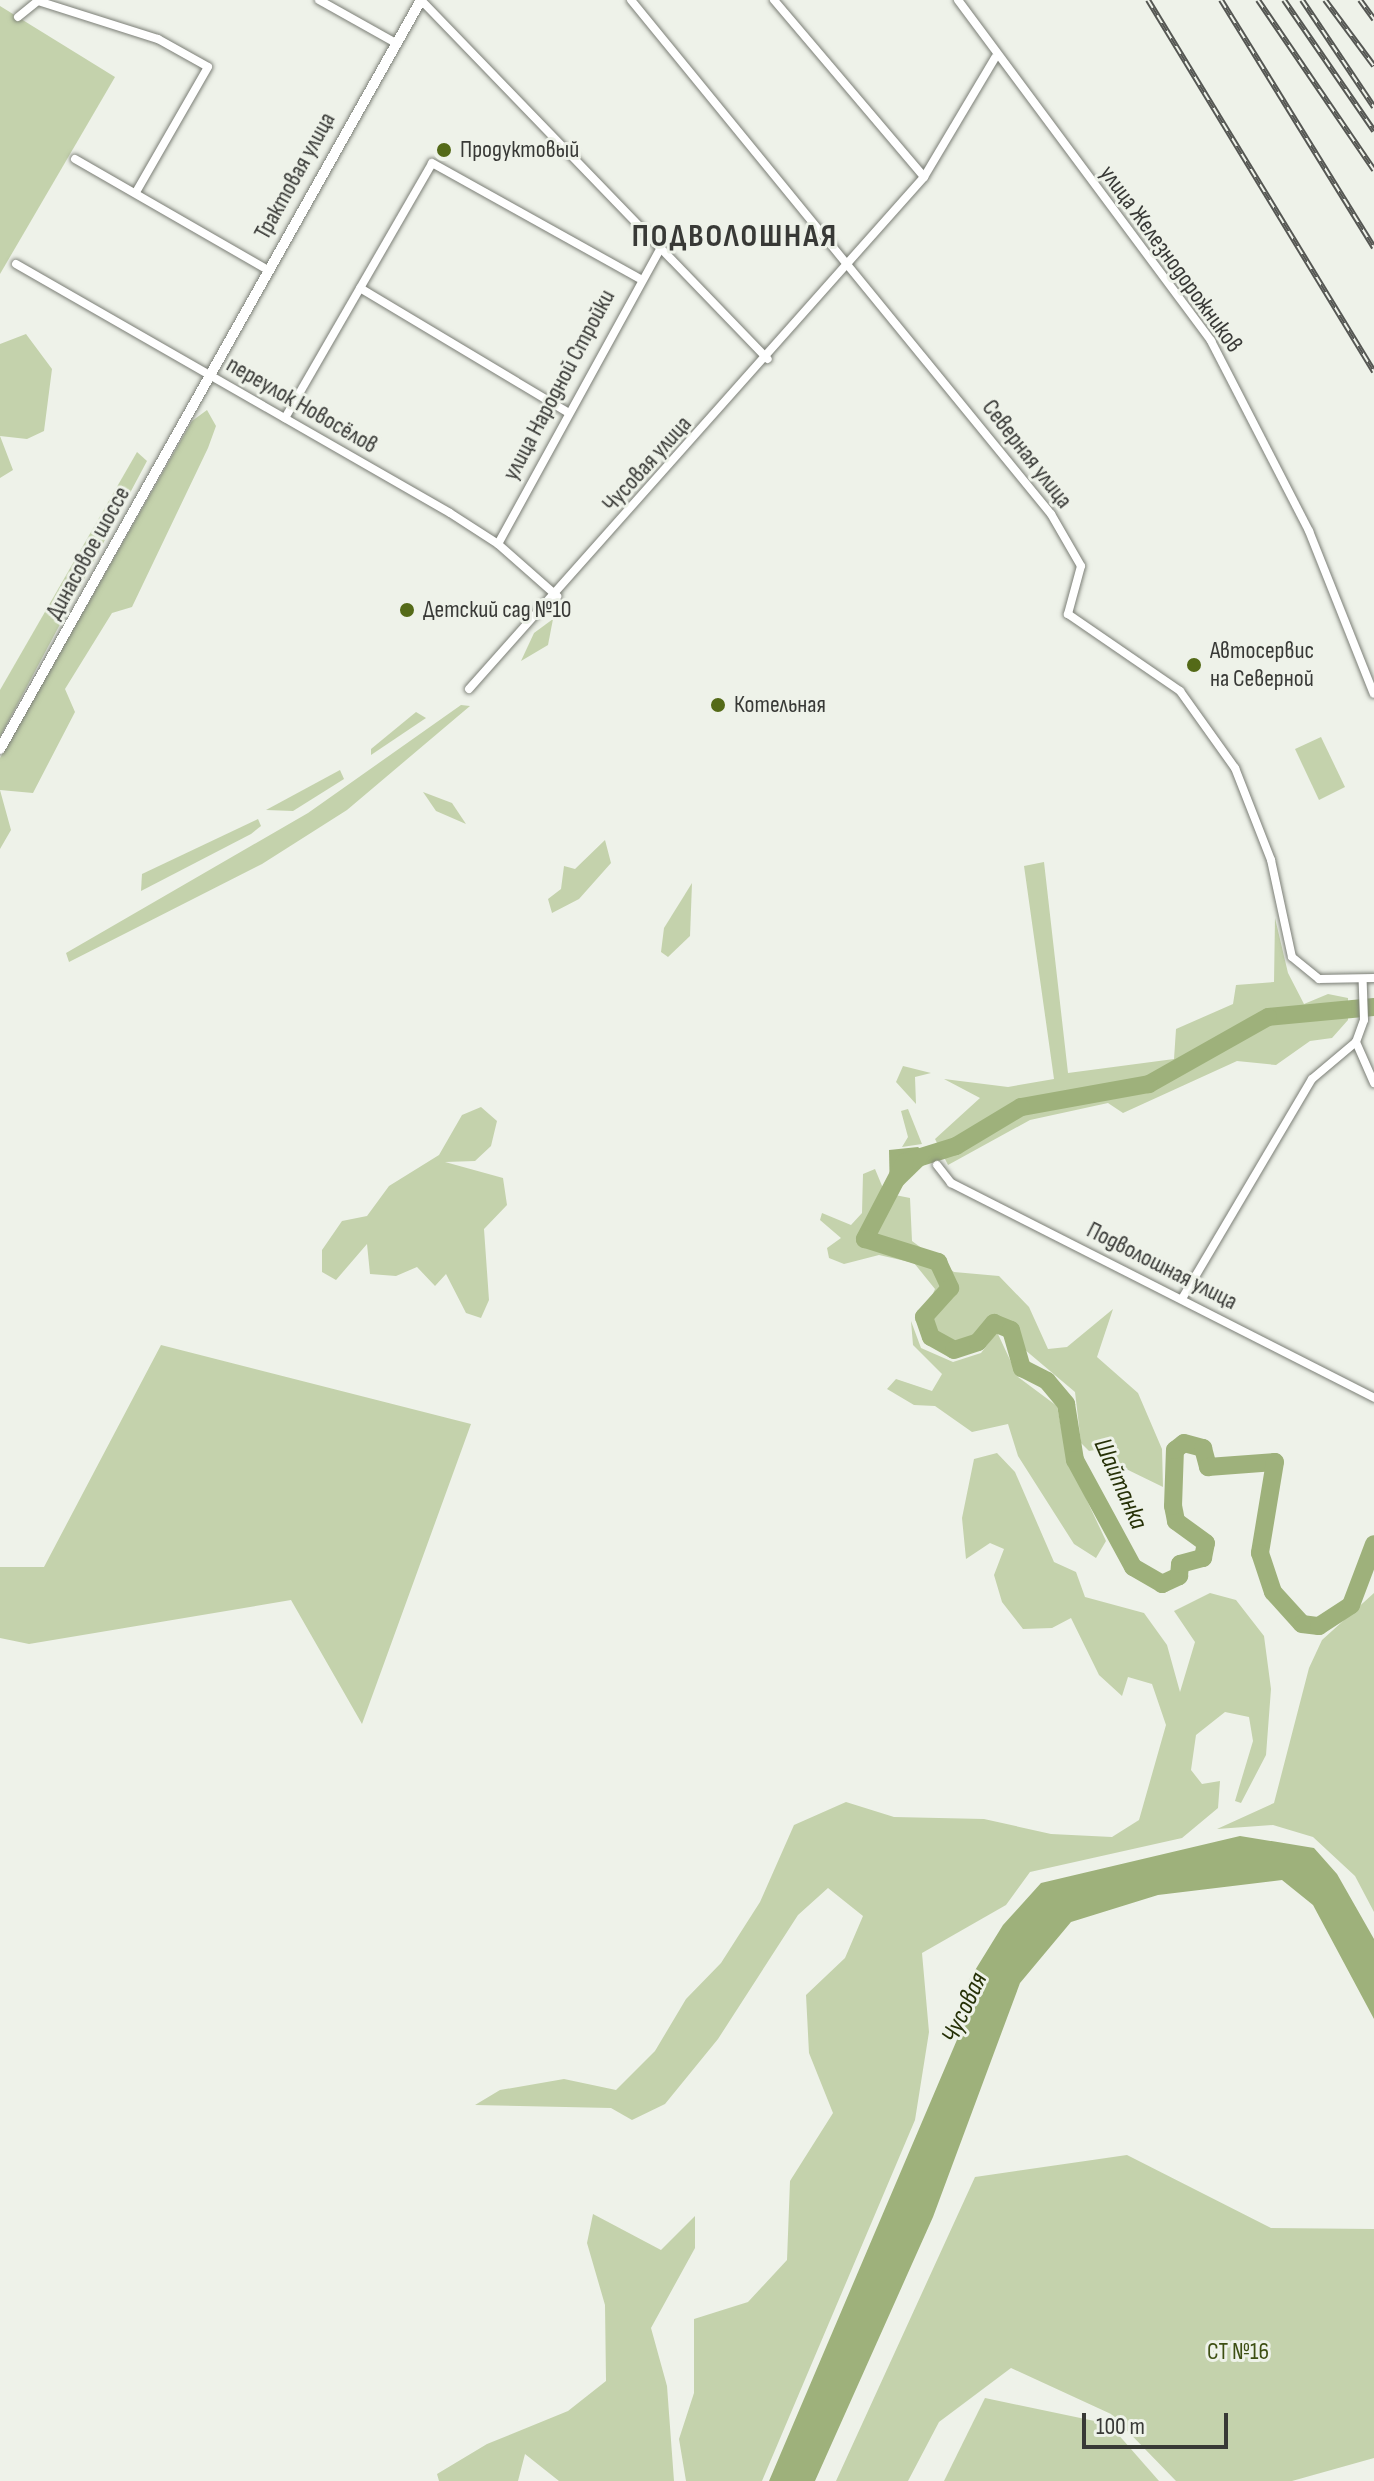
<!DOCTYPE html>
<html>
<head>
<meta charset="utf-8">
<style>
  body { margin:0 }
  #map { position:relative; width:1374px; height:2481px; overflow:hidden; background:#eef2e9; font-family:"Sofia Sans Condensed",sans-serif }
  div>[style] { position:absolute }
  [style*='--x'] { left:calc(var(--x)*1px); top:calc(var(--y)*1px); width:calc(var(--w)*1px); rotate:calc(var(--a)*1deg) }
  .green>* { inset:0; background:#c4d2ac }
  .water>* { inset:0; background:#9eb17b }
  .river>* { height:18px; margin:-9px; padding:0 9px; transform-origin:9px; border-radius:9px; background:#9eb17b }
  .roads { filter:drop-shadow(0 0 2px #7b7e76) drop-shadow(0 0 2px #7b7e76) }
  .minor>* { height:8px; margin:-4px; padding:0 4px; transform-origin:4px; border-radius:4px; background:#fff }
  .tertiary>* { height:10px; margin:-5px; padding:0 5px; transform-origin:5px; border-radius:5px; background:#fff }
  .rail>* { height:6px; margin-top:-3px; transform-origin:0; background:repeating-linear-gradient(90deg,#eef2e9 0 9px,#555753 0 18px); box-sizing:border-box; border-block:2px solid #555753 }
  .dots>* { width:22px; height:22px; translate:-50% -50%; box-sizing:border-box; border:4px solid #eef2e9; border-radius:50% }
  span { translate:-50% -50%; white-space:nowrap; text-align:center; line-height:1.15; -webkit-text-stroke:6px #eef2e9; paint-order:stroke }
  .poi-label { font-size:24px; color:#383936 }
  .left { translate:0 -50%; text-align:left }
  .street-label { font-size:24px; color:#383936 }
  .park-label { font-size:24px; color:#3e4f13 }
  .water-label { font-size:26px; color:#263107; font-style:italic }
  .district-label { font-size:32px; color:#383936; font-weight:700; letter-spacing:2px }
  .scale { position:absolute; left:1082px; top:2413px; width:146px; height:36px; box-sizing:border-box; border:4px solid #383936; border-top:0; padding-left:10px; font-size:24px; line-height:28px; white-space:nowrap; color:#383936; -webkit-text-stroke:6px #eef2e9; paint-order:stroke }
</style>
</head>
<body>
<div id="map">
  <div class="green">
    <i style="clip-path:polygon(0 6px,115px 77px,0 274px)"></i>
    <i style="clip-path:polygon(26px 334px,52px 369px,44px 431px,27px 439px,0 436px,13px 470px,0 478px,0 344px)"></i>
    <i style="clip-path:polygon(207px 410px,216px 426px,208px 448px,132px 607px,112px 613px,65px 689px,75px 712px,33px 793px,0 790px,11px 830px,0 849px,0 758px,192px 421px)"></i>
    <i style="clip-path:polygon(137px 452px,147px 461px,0 737px,0 690px)"></i>
    <i style="clip-path:polygon(553px 619px,548px 645px,521px 661px,534px 633px)"></i>
    <i style="clip-path:polygon(461px 705px,470px 706px,347px 810px,262px 864px,69px 962px,66px 953px,308px 813px)"></i>
    <i style="clip-path:polygon(416px 712px,426px 718px,371px 755px,371px 749px)"></i>
    <i style="clip-path:polygon(1321px 737px,1345px 787px,1319px 800px,1295px 749px)"></i>
    <i style="clip-path:polygon(340px 770px,344px 779px,293px 811px,266px 810px)"></i>
    <i style="clip-path:polygon(423px 792px,452px 803px,466px 824px,436px 811px)"></i>
    <i style="clip-path:polygon(258px 819px,261px 826px,251px 834px,141px 891px,142px 874px)"></i>
    <i style="clip-path:polygon(605px 840px,611px 863px,579px 899px,552px 913px,548px 899px,561px 889px,564px 866px,575px 869px)"></i>
    <i style="clip-path:polygon(1044px 862px,1068px 1073px,1174px 1059px,1176px 1029px,1233px 1004px,1236px 985px,1274px 982px,1275px 918px,1288px 973px,1304px 1004px,1328px 994px,1348px 998px,1348px 1020px,1332px 1038px,1310px 1041px,1276px 1065px,1237px 1061px,1123px 1113px,1108px 1103px,1030px 1120px,948px 1165px,935px 1139px,980px 1098px,944px 1079px,1008px 1087px,1054px 1079px,1024px 866px)"></i>
    <i style="clip-path:polygon(692px 883px,690px 936px,668px 957px,661px 952px,664px 928px)"></i>
    <i style="clip-path:polygon(903px 1066px,931px 1073px,915px 1077px,916px 1104px,896px 1082px)"></i>
    <i style="clip-path:polygon(481px 1107px,497px 1121px,491px 1146px,475px 1161px,445px 1162px,503px 1178px,507px 1205px,484px 1229px,489px 1300px,481px 1318px,466px 1313px,446px 1274px,435px 1286px,417px 1267px,396px 1276px,370px 1274px,367px 1244px,336px 1280px,322px 1272px,322px 1250px,342px 1221px,367px 1216px,389px 1186px,439px 1155px,462px 1115px)"></i>
    <i style="clip-path:polygon(908px 1109px,922px 1144px,902px 1147px,908px 1137px,901px 1111px)"></i>
    <i style="clip-path:polygon(875px 1169px,885px 1193px,910px 1198px,912px 1241px,954px 1272px,999px 1276px,1029px 1307px,1048px 1349px,1067px 1347px,1113px 1309px,1097px 1357px,1138px 1393px,1162px 1449px,1163px 1487px,1124px 1468px,1107px 1448px,1089px 1451px,1081px 1443px,1075px 1392px,1004px 1332px,995px 1329px,968px 1354px,940px 1349px,920px 1323px,935px 1289px,914px 1263px,879px 1255px,844px 1264px,829px 1258px,827px 1248px,841px 1238px,820px 1220px,822px 1213px,851px 1225px,862px 1213px,863px 1174px)"></i>
    <i style="clip-path:polygon(911px 1321px,921px 1348px,953px 1362px,981px 1353px,997px 1332px,1018px 1377px,1057px 1406px,1067px 1458px,1106px 1541px,1096px 1558px,1074px 1544px,1018px 1456px,1008px 1424px,972px 1432px,935px 1406px,914px 1405px,887px 1389px,896px 1379px,932px 1391px,942px 1374px,913px 1345px)"></i>
    <i style="clip-path:polygon(161px 1345px,471px 1424px,362px 1724px,291px 1600px,29px 1644px,0 1638px,0 1567px,44px 1567px)"></i>
    <i style="clip-path:polygon(997px 1453px,1015px 1472px,1054px 1562px,1076px 1572px,1085px 1597px,1144px 1613px,1167px 1645px,1180px 1692px,1195px 1642px,1174px 1611px,1210px 1593px,1236px 1600px,1264px 1636px,1271px 1689px,1266px 1755px,1241px 1803px,1235px 1801px,1253px 1741px,1249px 1717px,1225px 1712px,1196px 1735px,1191px 1770px,1202px 1784px,1220px 1781px,1218px 1808px,1182px 1838px,1030px 1872px,1006px 1905px,922px 1953px,929px 2032px,915px 2120px,762px 2481px,686px 2481px,679px 2439px,694px 2393px,694px 2319px,748px 2302px,787px 2260px,790px 2181px,833px 2113px,809px 2053px,806px 1995px,845px 1958px,863px 1916px,828px 1888px,798px 1915px,718px 2039px,665px 2104px,632px 2120px,611px 2108px,475px 2105px,500px 2090px,564px 2079px,616px 2090px,655px 2051px,686px 1999px,721px 1963px,760px 1902px,794px 1825px,846px 1802px,894px 1817px,984px 1819px,1051px 1834px,1112px 1837px,1139px 1820px,1166px 1725px,1152px 1684px,1128px 1677px,1122px 1696px,1099px 1675px,1071px 1618px,1052px 1628px,1023px 1629px,1002px 1602px,994px 1575px,1004px 1549px,990px 1543px,966px 1559px,962px 1518px,974px 1459px)"></i>
    <i style="clip-path:polygon(1374px 1593px,1374px 1912px,1355px 1876px,1313px 1837px,1273px 1825px,1217px 1829px,1274px 1803px,1309px 1668px,1322px 1640px)"></i>
    <i style="clip-path:polygon(1127px 2155px,1271px 2228px,1374px 2229px,1374px 2458px,1292px 2481px,1176px 2481px,1111px 2414px,1011px 2368px,939px 2422px,908px 2481px,836px 2481px,975px 2177px)"></i>
    <i style="clip-path:polygon(593px 2214px,661px 2250px,695px 2216px,695px 2248px,651px 2328px,667px 2386px,674px 2481px,559px 2481px,525px 2454px,518px 2481px,439px 2481px,437px 2474px,487px 2444px,568px 2411px,606px 2381px,605px 2305px,587px 2243px)"></i>
    <i style="clip-path:polygon(985px 2398px,1109px 2424px,1159px 2481px,944px 2481px)"></i>
  </div>
  <div class="water">
    <i style="clip-path:polygon(918px 1147px,931px 1158px,890px 1198px,889px 1150px)"></i>
    <i style="clip-path:polygon(1240px 1836px,1314px 1848px,1337px 1874px,1374px 1939px,1374px 2019px,1313px 1905px,1282px 1880px,1158px 1895px,1071px 1922px,1020px 1983px,933px 2217px,815px 2481px,769px 2481px,962px 2028px,955px 2023px,969px 1980px,1003px 1925px,1041px 1883px)"></i>
  </div>
  <div class="river">
    <i style="--x:1374;--y:1007;--w:106;--a:174.6"></i>
    <i style="--x:1268;--y:1017;--w:137;--a:150.6"></i>
    <i style="--x:1149;--y:1084;--w:130;--a:169.8"></i>
    <i style="--x:1021;--y:1107;--w:76;--a:149"></i>
    <i style="--x:956;--y:1146;--w:53;--a:162.6"></i>
    <i style="--x:905;--y:1162;--w:87;--a:117.5"></i>
    <i style="--x:865;--y:1239;--w:77;--a:17.5"></i>
    <i style="--x:938;--y:1262;--w:29;--a:65"></i>
    <i style="--x:950;--y:1288;--w:39;--a:132"></i>
    <i style="--x:924;--y:1317;--w:21;--a:71"></i>
    <i style="--x:931;--y:1337;--w:26;--a:29"></i>
    <i style="--x:954;--y:1350;--w:25;--a:-18"></i>
    <i style="--x:978;--y:1342;--w:25;--a:-50"></i>
    <i style="--x:994;--y:1323;--w:18;--a:22"></i>
    <i style="--x:1011;--y:1330;--w:40;--a:74"></i>
    <i style="--x:1022;--y:1368;--w:28;--a:27"></i>
    <i style="--x:1047;--y:1381;--w:30;--a:50"></i>
    <i style="--x:1066;--y:1404;--w:57;--a:80.9"></i>
    <i style="--x:1075;--y:1460;--w:122;--a:61.5"></i>
    <i style="--x:1133;--y:1567;--w:34;--a:30"></i>
    <i style="--x:1162;--y:1584;--w:19;--a:-25"></i>
    <i style="--x:1179;--y:1576;--w:12;--a:-85"></i>
    <i style="--x:1180;--y:1564;--w:24;--a:-15"></i>
    <i style="--x:1203;--y:1558;--w:15;--a:-79"></i>
    <i style="--x:1206;--y:1543;--w:37;--a:-144"></i>
    <i style="--x:1176;--y:1521;--w:15;--a:-101"></i>
    <i style="--x:1173;--y:1506;--w:56;--a:-88"></i>
    <i style="--x:1175;--y:1450;--w:11;--a:-38"></i>
    <i style="--x:1184;--y:1443;--w:20;--a:15"></i>
    <i style="--x:1203;--y:1448;--w:20;--a:75"></i>
    <i style="--x:1208;--y:1467;--w:67;--a:-4.3"></i>
    <i style="--x:1275;--y:1462;--w:92;--a:99.4"></i>
    <i style="--x:1260;--y:1553;--w:41;--a:71.6"></i>
    <i style="--x:1273;--y:1592;--w:43;--a:47.8"></i>
    <i style="--x:1302;--y:1624;--w:17;--a:7"></i>
    <i style="--x:1319;--y:1626;--w:38;--a:-33"></i>
    <i style="--x:1351;--y:1605;--w:65;--a:-69.3"></i>
  </div>
  <div class="roads">
    <div class="minor">
      <i style="--x:319;--y:0;--w:86;--a:29.2"></i>
      <i style="--x:421;--y:0;--w:499;--a:46"></i>
      <i style="--x:631;--y:0;--w:664;--a:50.75"></i>
      <i style="--x:1051;--y:514;--w:60;--a:60"></i>
      <i style="--x:1081;--y:566;--w:50;--a:105.2"></i>
      <i style="--x:1068;--y:614;--w:136;--a:34.5"></i>
      <i style="--x:1180;--y:691;--w:95;--a:54.5"></i>
      <i style="--x:1235;--y:768;--w:99;--a:68.6"></i>
      <i style="--x:1271;--y:860;--w:99;--a:77.8"></i>
      <i style="--x:1292;--y:957;--w:35;--a:39"></i>
      <i style="--x:1319;--y:979;--w:55;--a:-1"></i>
      <i style="--x:774;--y:0;--w:232;--a:49.7"></i>
      <i style="--x:958;--y:0;--w:425;--a:53.4"></i>
      <i style="--x:1211;--y:341;--w:214;--a:62.7"></i>
      <i style="--x:1309;--y:531;--w:175;--a:68.3"></i>
      <i style="--x:18;--y:17;--w:26;--a:-39"></i>
      <i style="--x:38;--y:1;--w:126;--a:17.6"></i>
      <i style="--x:158;--y:39;--w:57;--a:29.2"></i>
      <i style="--x:208;--y:67;--w:144;--a:119.9"></i>
      <i style="--x:75;--y:159;--w:220;--a:29.9"></i>
      <i style="--x:16;--y:264;--w:500;--a:29.84"></i>
      <i style="--x:450;--y:513;--w:57;--a:32.9"></i>
      <i style="--x:498;--y:544;--w:79;--a:41.4"></i>
      <i style="--x:360;--y:288;--w:241;--a:30.9"></i>
      <i style="--x:285;--y:418;--w:294;--a:-60"></i>
      <i style="--x:432;--y:163;--w:237;--a:29.1"></i>
      <i style="--x:498;--y:544;--w:337;--a:-61.2"></i>
      <i style="--x:469;--y:689;--w:685;--a:-48.37"></i>
      <i style="--x:924;--y:177;--w:139;--a:-59.2"></i>
      <i style="--x:1356;--y:1042;--w:23;--a:-70"></i>
      <i style="--x:1364;--y:1020;--w:38;--a:-92"></i>
      <i style="--x:937;--y:1165;--w:23;--a:52"></i>
      <i style="--x:951;--y:1183;--w:475;--a:26.9"></i>
      <i style="--x:1183;--y:1297;--w:253;--a:-59.4"></i>
      <i style="--x:1312;--y:1079;--w:57;--a:-40.1"></i>
      <i style="--x:1356;--y:1042;--w:45;--a:66.3"></i>
    </div>
    <div class="tertiary">
      <i style="--x:0;--y:749;--w:859;--a:-60.66"></i>
    </div>
  </div>
  <div class="rail">
    <i style="--x:1148;--y:0;--w:435;--a:58.7"></i>
    <i style="--x:1221;--y:0;--w:291;--a:58.3"></i>
    <i style="--x:1258;--y:0;--w:206;--a:55.7"></i>
    <i style="--x:1284;--y:0;--w:159;--a:55.5"></i>
    <i style="--x:1302;--y:0;--w:129;--a:56.1"></i>
    <i style="--x:1325;--y:0;--w:82;--a:53.4"></i>
    <i style="--x:1360;--y:0;--w:24;--a:54"></i>
  </div>
  <div class="dots">
    <i style="left:444px;top:150px;background:#546a18"></i>
    <i style="left:407px;top:610px;background:#546a18"></i>
    <i style="left:1194px;top:665px;background:#546a18"></i>
    <i style="left:718px;top:705px;background:#546a18"></i>
  </div>
  <div class="poi-label">
    <span class="left" style="left:460px;top:150px">Продуктовый</span>
    <span class="left" style="left:423px;top:610px">Детский сад №10</span>
    <span class="left" style="left:1210px;top:665px">Автосервис<br>на Северной</span>
    <span class="left" style="left:734px;top:705px">Котельная</span>
  </div>
  <div class="street-label">
    <span style="left:295px;top:176px;rotate:-61deg">Трактовая улица</span>
    <span style="left:1171px;top:259px;rotate:54deg">улица Железнодорожников</span>
    <span style="left:559px;top:385px;rotate:-62deg">улица Народной Стройки</span>
    <span style="left:302px;top:405px;rotate:30deg">переулок Новосёлов</span>
    <span style="left:1027px;top:454px;rotate:52deg">Северная улица</span>
    <span style="left:647px;top:464px;rotate:-48deg">Чусовая улица</span>
    <span style="left:88px;top:553px;rotate:-61deg">Динасовое шоссе</span>
    <span style="left:1162px;top:1266px;rotate:27deg">Подволошная улица</span>
  </div>
  <div class="park-label">
    <span style="left:1238px;top:2352px">СТ №16</span>
  </div>
  <div class="water-label">
    <span style="left:1120px;top:1484px;rotate:66deg">Шайтанка</span>
    <span style="left:965px;top:2008px;rotate:-65deg">Чусовая</span>
  </div>
  <div class="district-label">
    <span style="left:735px;top:237px">ПОДВОЛОШНАЯ</span>
  </div>
  <div class="scale">100 m</div>
</div>
</body>
</html>
